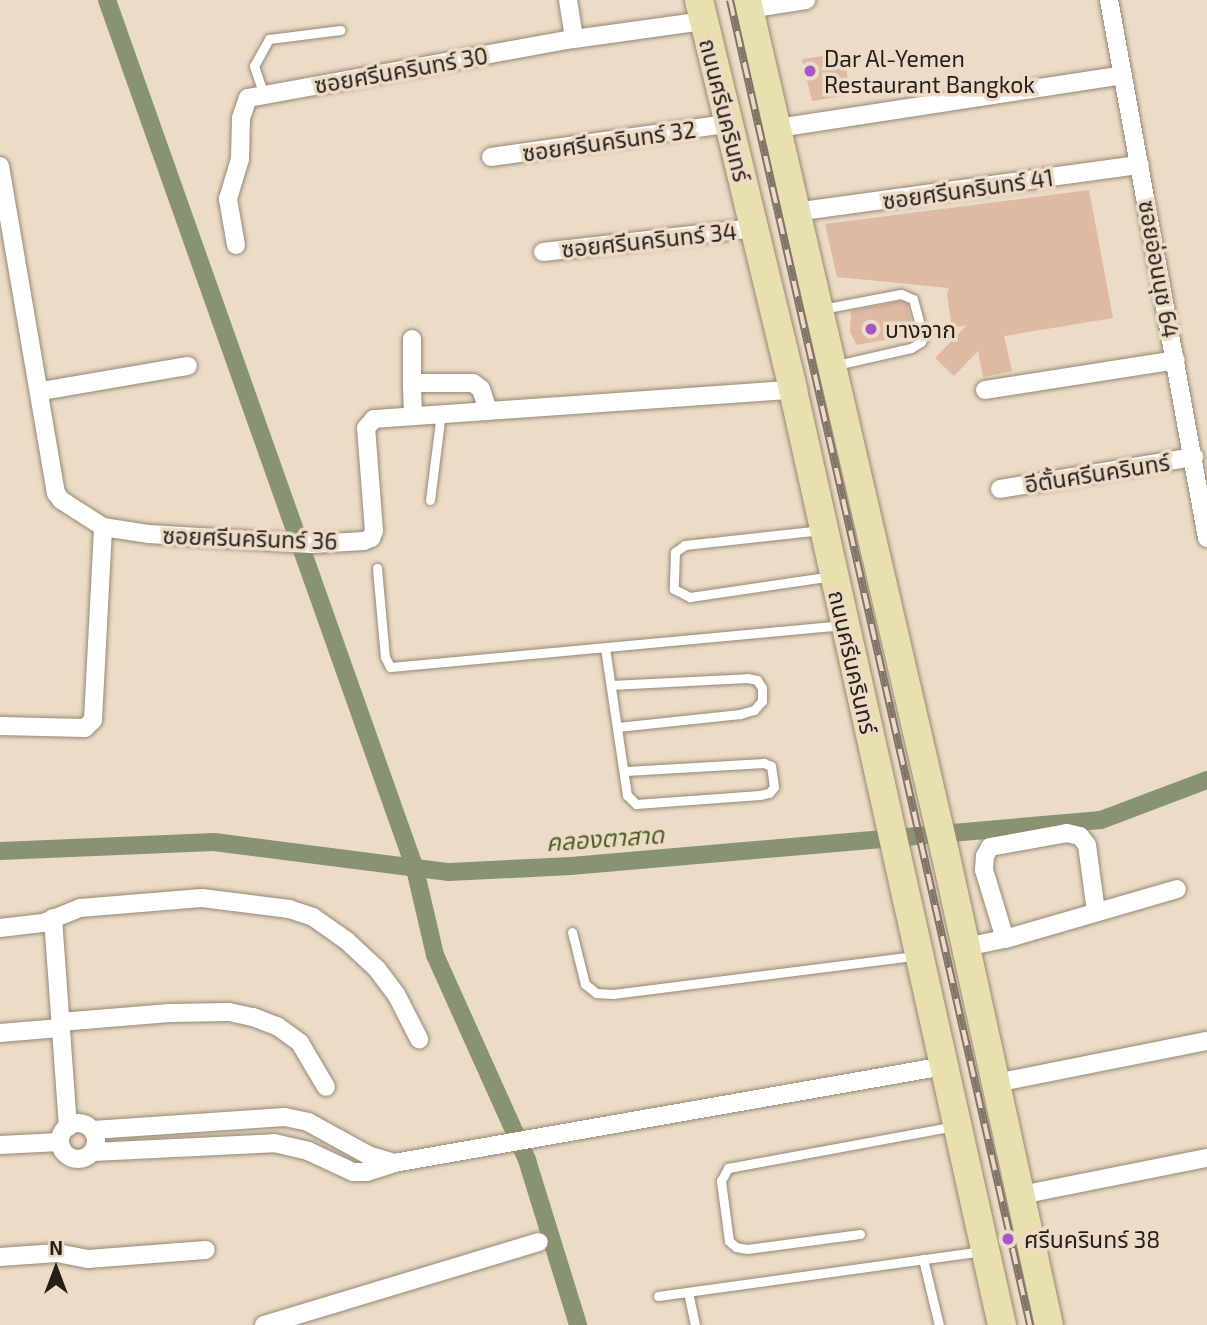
<!DOCTYPE html>
<html>
<head>
<meta charset="utf-8">
<style>
  body { margin:0 }
  #map { position:relative; width:1207px; height:1325px; overflow:hidden; background:#ecdcc7; font-family:"Exo 2","Noto Sans Thai",sans-serif }
  div>[style] { position:absolute }
  [style*='--x'] { left:calc(var(--x)*1px); top:calc(var(--y)*1px); width:calc(var(--w)*1px); rotate:calc(var(--a)*1deg) }
  .canal>* { height:18px; margin:-9px; padding:0 9px; transform-origin:9px; border-radius:9px; background:#889471 }
  .building>* { inset:0; background:#deb9a4 }
  .roads { filter:drop-shadow(0 0 2px #958773) drop-shadow(0 0 2px #958773) }
  .service>* { height:9px; margin:-4.5px; padding:0 4.5px; transform-origin:4.5px; border-radius:4.5px; background:#fff }
  .minor>* { height:18px; margin:-9px; padding:0 9px; transform-origin:9px; border-radius:9px; background:#fff }
  .minor>.ring { margin:-9px; padding:0; box-sizing:content-box; background:none; border:18px solid #fff; border-radius:50% }
  .primary>* { height:28px; margin:-14px; padding:0 14px; transform-origin:14px; border-radius:14px; background:#e9e0af }
  .rail>* { height:8px; margin-top:-4px; transform-origin:0; background:repeating-linear-gradient(90deg,#ecdcc7 0 16px,#807568 0 32px); box-sizing:border-box; border-block:2px solid #807568 }
  .dots>* { width:19px; height:19px; translate:-50% -50%; box-sizing:border-box; border:4px solid #ecdcc7; border-radius:50% }
  span { translate:-50% -50%; white-space:nowrap; text-align:center; line-height:1.15; -webkit-text-stroke:7px #ecdcc7; paint-order:stroke }
  .poi-label { font-size:23px; color:#251f18 }
  .left { translate:0 -50%; text-align:left }
  .street-label { font-size:23px; color:#251f18 }
  .water-label { font-size:24px; color:#4d5d26; font-style:italic }
  .north { position:absolute; left:21px; top:1234px; width:70px; height:70px; -webkit-text-stroke:5px #ecdcc7; paint-order:stroke; rotate:0deg; font-size:19px; font-weight:700; line-height:28px; text-align:center; color:#251f18 }
  .north::after { content:''; display:block; margin:auto; width:24px; height:32px; background:#251f18; clip-path:polygon(50% 0,100% 100%,50% 72%,0 100%) }
</style>
</head>
<body>
<div id="map">
  <div class="canal">
    <i style="--x:107;--y:0;--w:922;--a:70.48"></i>
    <i style="--x:415;--y:869;--w:88;--a:76.9"></i>
    <i style="--x:435;--y:955;--w:225;--a:65.8"></i>
    <i style="--x:527;--y:1160;--w:173;--a:72.8"></i>
    <i style="--x:0;--y:851;--w:214;--a:-2.4"></i>
    <i style="--x:214;--y:842;--w:237;--a:7.3"></i>
    <i style="--x:449;--y:872;--w:122;--a:-2.8"></i>
    <i style="--x:571;--y:866;--w:532;--a:-4.96"></i>
    <i style="--x:1101;--y:820;--w:113;--a:-20.7"></i>
  </div>
  <div class="building">
    <i style="clip-path:polygon(844px 53px,850px 95px,812px 101px,802px 59px)"></i>
    <i style="clip-path:polygon(1089px 190px,1113px 318px,1004px 336px,1012px 371px,983px 377px,978px 351px,954px 376px,935px 358px,967px 325px,952px 328px,947px 294px,949px 288px,837px 277px,825px 224px)"></i>
    <i style="clip-path:polygon(900px 301px,907px 304px,915px 337px,911px 335px,857px 345px,850px 332px,851px 311px)"></i>
  </div>
  <div class="roads">
    <div class="service">
      <i style="--x:264;--y:95;--w:31;--a:-109"></i>
      <i style="--x:254;--y:66;--w:31;--a:-61"></i>
      <i style="--x:269;--y:39;--w:72;--a:-7.2"></i>
      <i style="--x:822;--y:309;--w:80;--a:-10.8"></i>
      <i style="--x:901;--y:294;--w:13;--a:23"></i>
      <i style="--x:913;--y:299;--w:39;--a:75"></i>
      <i style="--x:923;--y:337;--w:5;--a:112"></i>
      <i style="--x:921;--y:342;--w:12;--a:149"></i>
      <i style="--x:911;--y:348;--w:77;--a:167.2"></i>
      <i style="--x:430;--y:500;--w:88;--a:-82.8"></i>
      <i style="--x:822;--y:530;--w:138;--a:173.8"></i>
      <i style="--x:685;--y:545;--w:12;--a:145"></i>
      <i style="--x:675;--y:552;--w:37;--a:92"></i>
      <i style="--x:674;--y:589;--w:18;--a:27"></i>
      <i style="--x:690;--y:597;--w:144;--a:-8.4"></i>
      <i style="--x:377;--y:568;--w:89;--a:84.9"></i>
      <i style="--x:385;--y:657;--w:11;--a:63"></i>
      <i style="--x:390;--y:667;--w:454;--a:-5.3"></i>
      <i style="--x:605;--y:648;--w:149;--a:81.5"></i>
      <i style="--x:627;--y:795;--w:13;--a:45"></i>
      <i style="--x:636;--y:804;--w:124;--a:-4.2"></i>
      <i style="--x:760;--y:795;--w:9;--a:-13"></i>
      <i style="--x:769;--y:793;--w:8;--a:-50"></i>
      <i style="--x:774;--y:787;--w:21;--a:-98"></i>
      <i style="--x:771;--y:766;--w:8;--a:-157"></i>
      <i style="--x:764;--y:763;--w:138;--a:176.7"></i>
      <i style="--x:611;--y:685;--w:136;--a:-2.9"></i>
      <i style="--x:747;--y:678;--w:10;--a:11"></i>
      <i style="--x:757;--y:680;--w:9;--a:58"></i>
      <i style="--x:762;--y:688;--w:13;--a:90"></i>
      <i style="--x:762;--y:701;--w:12;--a:132"></i>
      <i style="--x:754;--y:710;--w:15;--a:164"></i>
      <i style="--x:740;--y:714;--w:123;--a:173.9"></i>
      <i style="--x:572;--y:932;--w:54;--a:76"></i>
      <i style="--x:585;--y:984;--w:14;--a:39"></i>
      <i style="--x:596;--y:993;--w:17;--a:3"></i>
      <i style="--x:613;--y:994;--w:304;--a:-7.2"></i>
      <i style="--x:860;--y:1234;--w:114;--a:172.4"></i>
      <i style="--x:747;--y:1249;--w:11;--a:-170"></i>
      <i style="--x:736;--y:1247;--w:9;--a:-139"></i>
      <i style="--x:729;--y:1241;--w:61;--a:-97.6"></i>
      <i style="--x:721;--y:1181;--w:15;--a:-62"></i>
      <i style="--x:728;--y:1168;--w:230;--a:-10.5"></i>
      <i style="--x:923;--y:1259;--w:68;--a:76.4"></i>
      <i style="--x:688;--y:1292;--w:34;--a:78"></i>
      <i style="--x:658;--y:1296;--w:328;--a:-7.9"></i>
    </div>
    <div class="minor">
      <i style="--x:568;--y:0;--w:39;--a:81"></i>
      <i style="--x:1109;--y:0;--w:547;--a:79.68"></i>
      <i style="--x:749;--y:9;--w:58;--a:-9"></i>
      <i style="--x:778;--y:128;--w:349;--a:-8.7"></i>
      <i style="--x:491;--y:157;--w:238;--a:-8"></i>
      <i style="--x:0;--y:166;--w:332;--a:80.3"></i>
      <i style="--x:56;--y:493;--w:9;--a:54"></i>
      <i style="--x:61;--y:500;--w:50;--a:32.7"></i>
      <i style="--x:103;--y:527;--w:47;--a:8.7"></i>
      <i style="--x:149;--y:534;--w:163;--a:3.5"></i>
      <i style="--x:312;--y:544;--w:52;--a:-3.3"></i>
      <i style="--x:364;--y:541;--w:8;--a:-23"></i>
      <i style="--x:371;--y:538;--w:8;--a:-67"></i>
      <i style="--x:374;--y:531;--w:103;--a:-94.4"></i>
      <i style="--x:366;--y:428;--w:12;--a:-48"></i>
      <i style="--x:374;--y:419;--w:420;--a:-4"></i>
      <i style="--x:795;--y:212;--w:348;--a:-7.8"></i>
      <i style="--x:236;--y:245;--w:47;--a:-99.9"></i>
      <i style="--x:228;--y:199;--w:42;--a:-73.3"></i>
      <i style="--x:240;--y:159;--w:41;--a:-88.6"></i>
      <i style="--x:241;--y:118;--w:21;--a:-71"></i>
      <i style="--x:248;--y:98;--w:331;--a:-10.3"></i>
      <i style="--x:574;--y:39;--w:130;--a:-7.9"></i>
      <i style="--x:543;--y:252;--w:212;--a:-6.5"></i>
      <i style="--x:412;--y:339;--w:44;--a:90"></i>
      <i style="--x:985;--y:390;--w:193;--a:-8.9"></i>
      <i style="--x:41;--y:391;--w:149;--a:-9.7"></i>
      <i style="--x:413;--y:415;--w:32;--a:-92"></i>
      <i style="--x:412;--y:383;--w:61;--a:0"></i>
      <i style="--x:473;--y:383;--w:10;--a:37"></i>
      <i style="--x:481;--y:389;--w:23;--a:72"></i>
      <i style="--x:1000;--y:489;--w:197;--a:-9.4"></i>
      <i style="--x:0;--y:726;--w:85;--a:1.3"></i>
      <i style="--x:85;--y:728;--w:11;--a:-45"></i>
      <i style="--x:93;--y:720;--w:193;--a:-87"></i>
      <i style="--x:53;--y:918;--w:210;--a:85.9"></i>
      <i style="--x:0;--y:928;--w:43;--a:-6.6"></i>
      <i style="--x:43;--y:923;--w:40;--a:-22"></i>
      <i style="--x:80;--y:908;--w:122;--a:-4.7"></i>
      <i style="--x:202;--y:898;--w:88;--a:7.2"></i>
      <i style="--x:289;--y:909;--w:25;--a:18"></i>
      <i style="--x:313;--y:917;--w:42;--a:35.2"></i>
      <i style="--x:347;--y:941;--w:41;--a:43"></i>
      <i style="--x:377;--y:969;--w:31;--a:53"></i>
      <i style="--x:396;--y:994;--w:51;--a:62.9"></i>
      <i style="--x:1005;--y:939;--w:72;--a:-106.9"></i>
      <i style="--x:984;--y:870;--w:14;--a:-86"></i>
      <i style="--x:985;--y:856;--w:10;--a:-61"></i>
      <i style="--x:990;--y:847;--w:78;--a:-10.3"></i>
      <i style="--x:1067;--y:833;--w:13;--a:13"></i>
      <i style="--x:1080;--y:836;--w:11;--a:52"></i>
      <i style="--x:1087;--y:845;--w:68;--a:82.3"></i>
      <i style="--x:966;--y:947;--w:40;--a:-12"></i>
      <i style="--x:1005;--y:939;--w:179;--a:-16.2"></i>
      <i style="--x:60;--y:1022;--w:110;--a:-4.7"></i>
      <i style="--x:170;--y:1013;--w:59;--a:-1"></i>
      <i style="--x:229;--y:1012;--w:25;--a:12"></i>
      <i style="--x:253;--y:1017;--w:26;--a:21"></i>
      <i style="--x:277;--y:1026;--w:29;--a:36"></i>
      <i style="--x:300;--y:1043;--w:51;--a:59.4"></i>
      <i style="--x:0;--y:1033;--w:60;--a:-4.8"></i>
      <i style="--x:996;--y:1083;--w:215;--a:-11.3"></i>
      <i class="ring" style="left:60px;top:1123px;width:18px;height:18px"></i>
      <i style="--x:93;--y:1130;--w:192;--a:-3.9"></i>
      <i style="--x:285;--y:1117;--w:24;--a:12"></i>
      <i style="--x:308;--y:1122;--w:68;--a:28.8"></i>
      <i style="--x:368;--y:1155;--w:27;--a:17"></i>
      <i style="--x:0;--y:1145;--w:60;--a:-2.9"></i>
      <i style="--x:93;--y:1152;--w:181;--a:-2.8"></i>
      <i style="--x:274;--y:1143;--w:35;--a:13"></i>
      <i style="--x:308;--y:1151;--w:50;--a:25"></i>
      <i style="--x:353;--y:1172;--w:14;--a:0"></i>
      <i style="--x:367;--y:1172;--w:28;--a:-18"></i>
      <i style="--x:394;--y:1163;--w:558;--a:-10"></i>
      <i style="--x:1021;--y:1195;--w:190;--a:-11.3"></i>
      <i style="--x:0;--y:1257;--w:57;--a:-4"></i>
      <i style="--x:57;--y:1253;--w:32;--a:11"></i>
      <i style="--x:88;--y:1259;--w:118;--a:-4.4"></i>
      <i style="--x:264;--y:1325;--w:287;--a:-16.8"></i>
    </div>
    <div class="primary">
      <i style="--x:699;--y:0;--w:401;--a:76.4"></i>
      <i style="--x:793;--y:390;--w:958;--a:77.4"></i>
      <i style="--x:747;--y:0;--w:875;--a:76.92"></i>
      <i style="--x:945;--y:852;--w:484;--a:77.6"></i>
    </div>
  </div>
  <div class="rail">
    <i style="--x:730;--y:0;--w:1359;--a:77.24"></i>
  </div>
  <div class="dots">
    <i style="left:810px;top:71px;background:#a557c9"></i>
    <i style="left:871px;top:329px;background:#a557c9"></i>
    <i style="left:1008px;top:1239px;background:#a557c9"></i>
  </div>
  <div class="poi-label">
    <span class="left" style="left:824px;top:71px">Dar Al-Yemen<br>Restaurant Bangkok</span>
    <span class="left" style="left:885px;top:329px">บางจาก</span>
    <span class="left" style="left:1024px;top:1239px">ศรีนครินทร์ 38</span>
  </div>
  <div class="street-label">
    <span style="left:401px;top:70px;rotate:-10deg">ซอยศรีนครินทร์ 30</span>
    <span style="left:725px;top:110px;rotate:76deg">ถนนศรีนครินทร์</span>
    <span style="left:609px;top:141px;rotate:-8deg">ซอยศรีนครินทร์ 32</span>
    <span style="left:968px;top:189px;rotate:-8deg">ซอยศรีนครินทร์ 41</span>
    <span style="left:649px;top:240px;rotate:-6deg">ซอยศรีนครินทร์ 34</span>
    <span style="left:1159px;top:269px;rotate:80deg">ซอยอ่อนนุช 64</span>
    <span style="left:1097px;top:473px;rotate:-9deg">อีตั้นศรีนครินทร์</span>
    <span style="left:250px;top:538px;rotate:2deg">ซอยศรีนครินทร์ 36</span>
    <span style="left:853px;top:662px;rotate:77deg">ถนนศรีนครินทร์</span>
  </div>
  <div class="water-label">
    <span style="left:605px;top:838px;rotate:-4deg">คลองตาสาด</span>
  </div>
  <div class="north">N</div>
</div>
</body>
</html>
